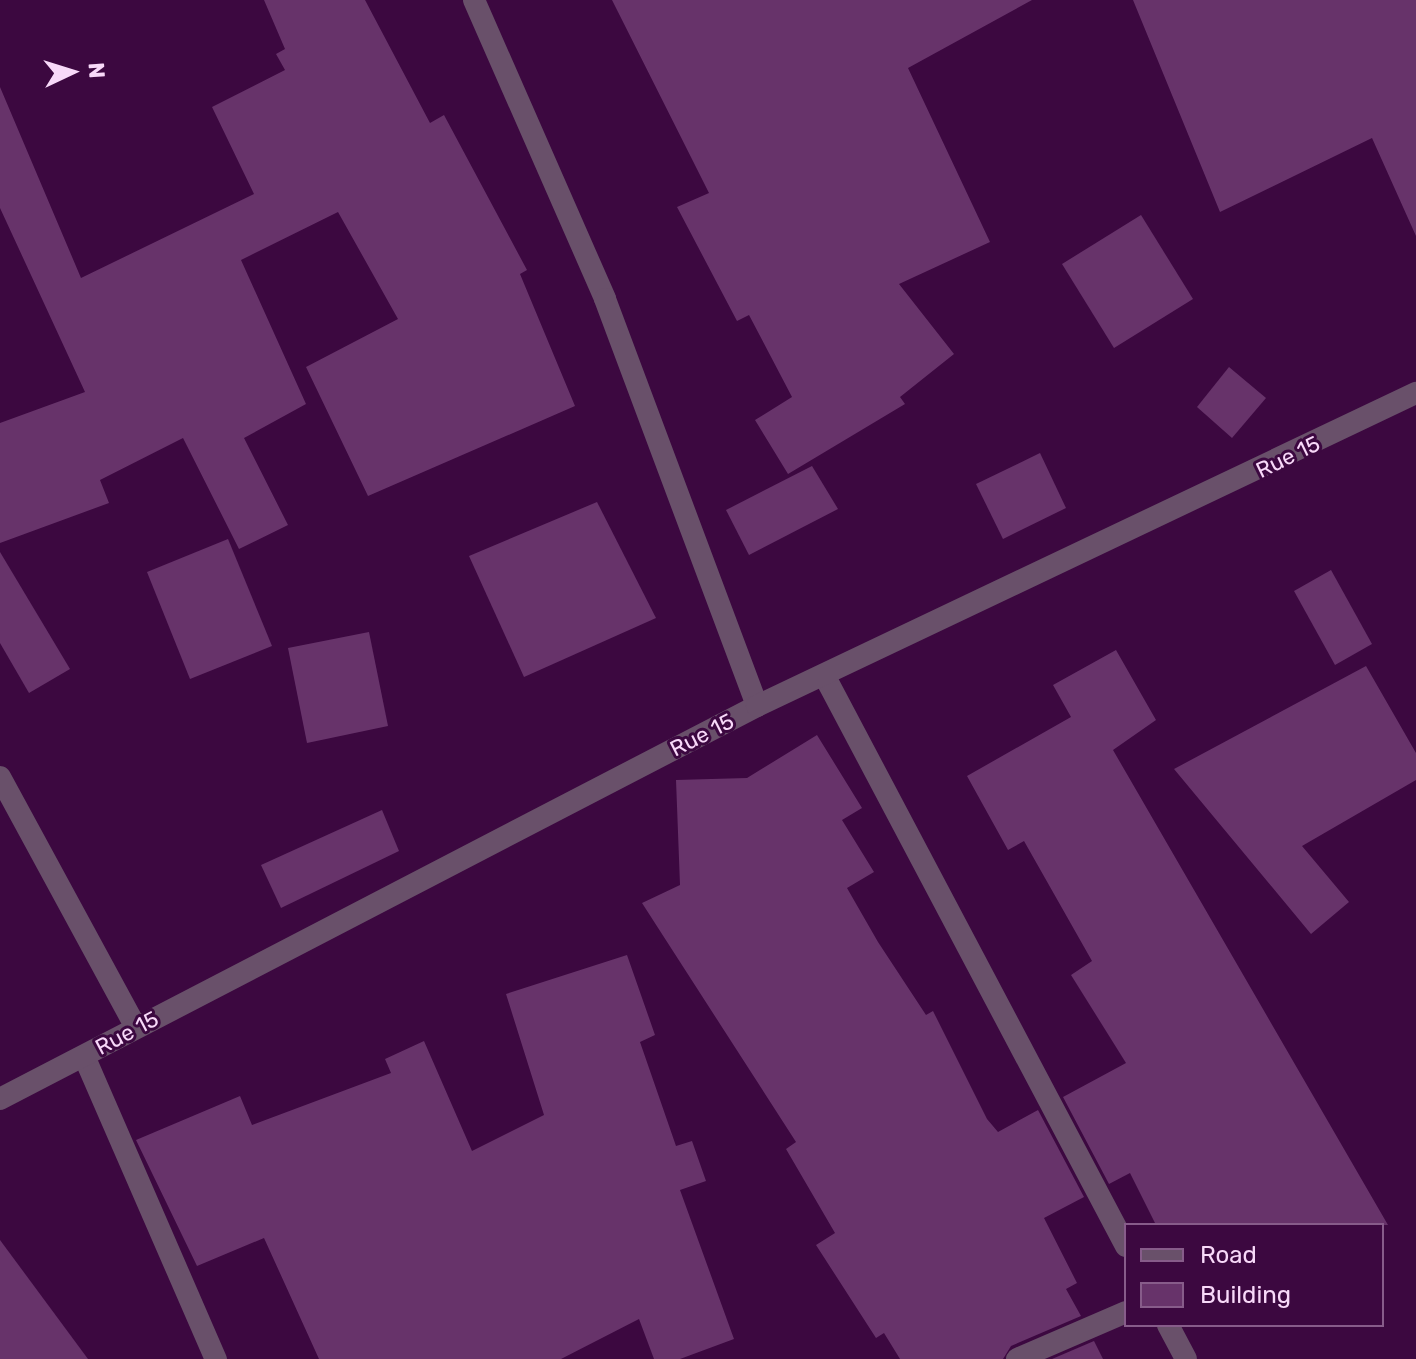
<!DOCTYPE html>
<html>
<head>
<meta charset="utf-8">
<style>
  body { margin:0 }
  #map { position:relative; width:1416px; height:1359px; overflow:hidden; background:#3c0840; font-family:Rubik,sans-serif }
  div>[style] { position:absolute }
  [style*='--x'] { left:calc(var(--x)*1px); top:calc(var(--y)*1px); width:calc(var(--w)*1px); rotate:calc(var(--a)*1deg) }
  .building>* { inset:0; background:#67336a }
  .service>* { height:22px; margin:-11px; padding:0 11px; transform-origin:11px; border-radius:11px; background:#69506a }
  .minor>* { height:22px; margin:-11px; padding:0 11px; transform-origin:11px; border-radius:11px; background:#69506a }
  span { translate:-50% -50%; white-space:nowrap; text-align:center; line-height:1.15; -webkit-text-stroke:6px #3c0840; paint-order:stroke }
  .street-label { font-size:22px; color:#f8d9f9 }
  .legend { position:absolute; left:1124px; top:1223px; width:260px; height:104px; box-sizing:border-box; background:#3c0840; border:2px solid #875c8a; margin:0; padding:10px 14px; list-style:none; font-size:24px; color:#f8d9f9 }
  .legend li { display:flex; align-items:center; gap:16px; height:40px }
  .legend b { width:40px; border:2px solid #875c8a }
  .north { position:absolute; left:32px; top:32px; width:80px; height:80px; -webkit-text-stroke:6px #3c0840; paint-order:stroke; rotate:86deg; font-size:22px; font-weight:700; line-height:32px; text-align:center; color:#f8d9f9 }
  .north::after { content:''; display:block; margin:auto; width:28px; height:36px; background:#f8d9f9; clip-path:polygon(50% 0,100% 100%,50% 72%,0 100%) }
</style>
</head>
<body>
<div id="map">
  <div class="building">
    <i style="clip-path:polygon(264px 0,365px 0,430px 123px,444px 115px,527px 270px,520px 274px,575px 406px,368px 496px,306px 367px,398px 319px,338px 212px,241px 260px,306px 404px,244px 438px,288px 525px,239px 549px,183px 438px,100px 480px,109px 503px,0 543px,0 423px,85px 392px,0 208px,0 87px,81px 278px,254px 194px,212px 107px,285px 70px,276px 54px,285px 49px)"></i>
    <i style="clip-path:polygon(612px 0,1032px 0,908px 68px,990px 242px,899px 284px,954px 354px,900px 397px,905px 404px,788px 474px,755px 420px,792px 397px,749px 315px,737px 321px,677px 207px,709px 193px)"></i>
    <i style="clip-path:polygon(1133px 0,1416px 0,1416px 236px,1372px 138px,1220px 212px)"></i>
    <i style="clip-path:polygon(1141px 215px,1193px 299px,1114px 348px,1062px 264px)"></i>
    <i style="clip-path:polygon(1229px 367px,1266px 398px,1232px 438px,1197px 407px)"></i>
    <i style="clip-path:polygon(1040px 453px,1066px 508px,1003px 539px,976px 484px)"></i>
    <i style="clip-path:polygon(812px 466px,838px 509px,749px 555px,726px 510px)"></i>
    <i style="clip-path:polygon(597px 502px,656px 618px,524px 677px,469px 556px)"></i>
    <i style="clip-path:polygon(228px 539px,272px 646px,190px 679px,147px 572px)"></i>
    <i style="clip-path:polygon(0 552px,70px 669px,29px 693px,0 643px)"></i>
    <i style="clip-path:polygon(1331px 570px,1372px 644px,1335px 665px,1294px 591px)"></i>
    <i style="clip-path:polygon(369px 632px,388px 726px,307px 743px,288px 648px)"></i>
    <i style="clip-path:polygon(1116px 650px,1156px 720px,1113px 750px,1388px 1225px,1156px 1225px,1130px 1173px,1109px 1184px,1063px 1097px,1126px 1063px,1071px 975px,1092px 961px,1024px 841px,1008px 850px,967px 776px,1071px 717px,1053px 685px)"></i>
    <i style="clip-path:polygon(1366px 666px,1416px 753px,1416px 780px,1302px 846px,1349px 902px,1311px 934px,1174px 769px)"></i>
    <i style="clip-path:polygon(817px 735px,862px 808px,842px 820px,874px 872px,847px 888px,878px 942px,926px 1015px,933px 1011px,987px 1119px,998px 1132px,1038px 1110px,1084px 1197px,1044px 1218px,1077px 1283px,1066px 1289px,1081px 1316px,1011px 1346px,1003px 1359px,900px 1359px,884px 1333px,876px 1338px,816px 1245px,835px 1233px,786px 1149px,796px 1142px,642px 903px,680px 885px,676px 780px,747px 778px)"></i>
    <i style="clip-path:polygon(382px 810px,399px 851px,281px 908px,261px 865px)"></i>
    <i style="clip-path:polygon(627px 955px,655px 1035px,640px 1042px,676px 1146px,692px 1141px,706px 1181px,680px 1190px,734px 1339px,680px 1359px,654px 1359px,639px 1319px,561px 1359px,319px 1359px,264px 1238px,197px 1266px,136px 1140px,240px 1096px,252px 1125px,391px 1073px,385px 1059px,424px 1041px,472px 1151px,544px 1115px,506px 994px)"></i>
    <i style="clip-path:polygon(0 1240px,88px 1359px,0 1359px)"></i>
    <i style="clip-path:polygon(1094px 1341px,1103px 1359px,1052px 1359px)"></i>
  </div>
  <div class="service">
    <i style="--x:0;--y:777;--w:285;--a:61.5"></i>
    <i style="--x:1017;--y:1359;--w:119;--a:-23.3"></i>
  </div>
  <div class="minor">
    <i style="--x:474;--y:0;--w:326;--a:66.3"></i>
    <i style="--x:605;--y:299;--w:434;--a:69.5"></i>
    <i style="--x:824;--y:675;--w:646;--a:62.13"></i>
    <i style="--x:84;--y:1056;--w:331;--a:66.5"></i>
    <i style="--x:0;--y:1099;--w:853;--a:-27.44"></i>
    <i style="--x:757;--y:706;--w:730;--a:-25.41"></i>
    <i style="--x:1168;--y:1325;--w:38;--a:62"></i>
  </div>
  <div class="street-label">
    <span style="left:1288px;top:457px;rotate:-26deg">Rue 15</span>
    <span style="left:702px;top:735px;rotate:-27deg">Rue 15</span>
    <span style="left:127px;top:1033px;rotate:-28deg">Rue 15</span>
  </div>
  <ul class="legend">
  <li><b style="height:10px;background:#69506a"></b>Road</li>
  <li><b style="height:22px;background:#67336a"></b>Building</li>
  </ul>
  <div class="north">N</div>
</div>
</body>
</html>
